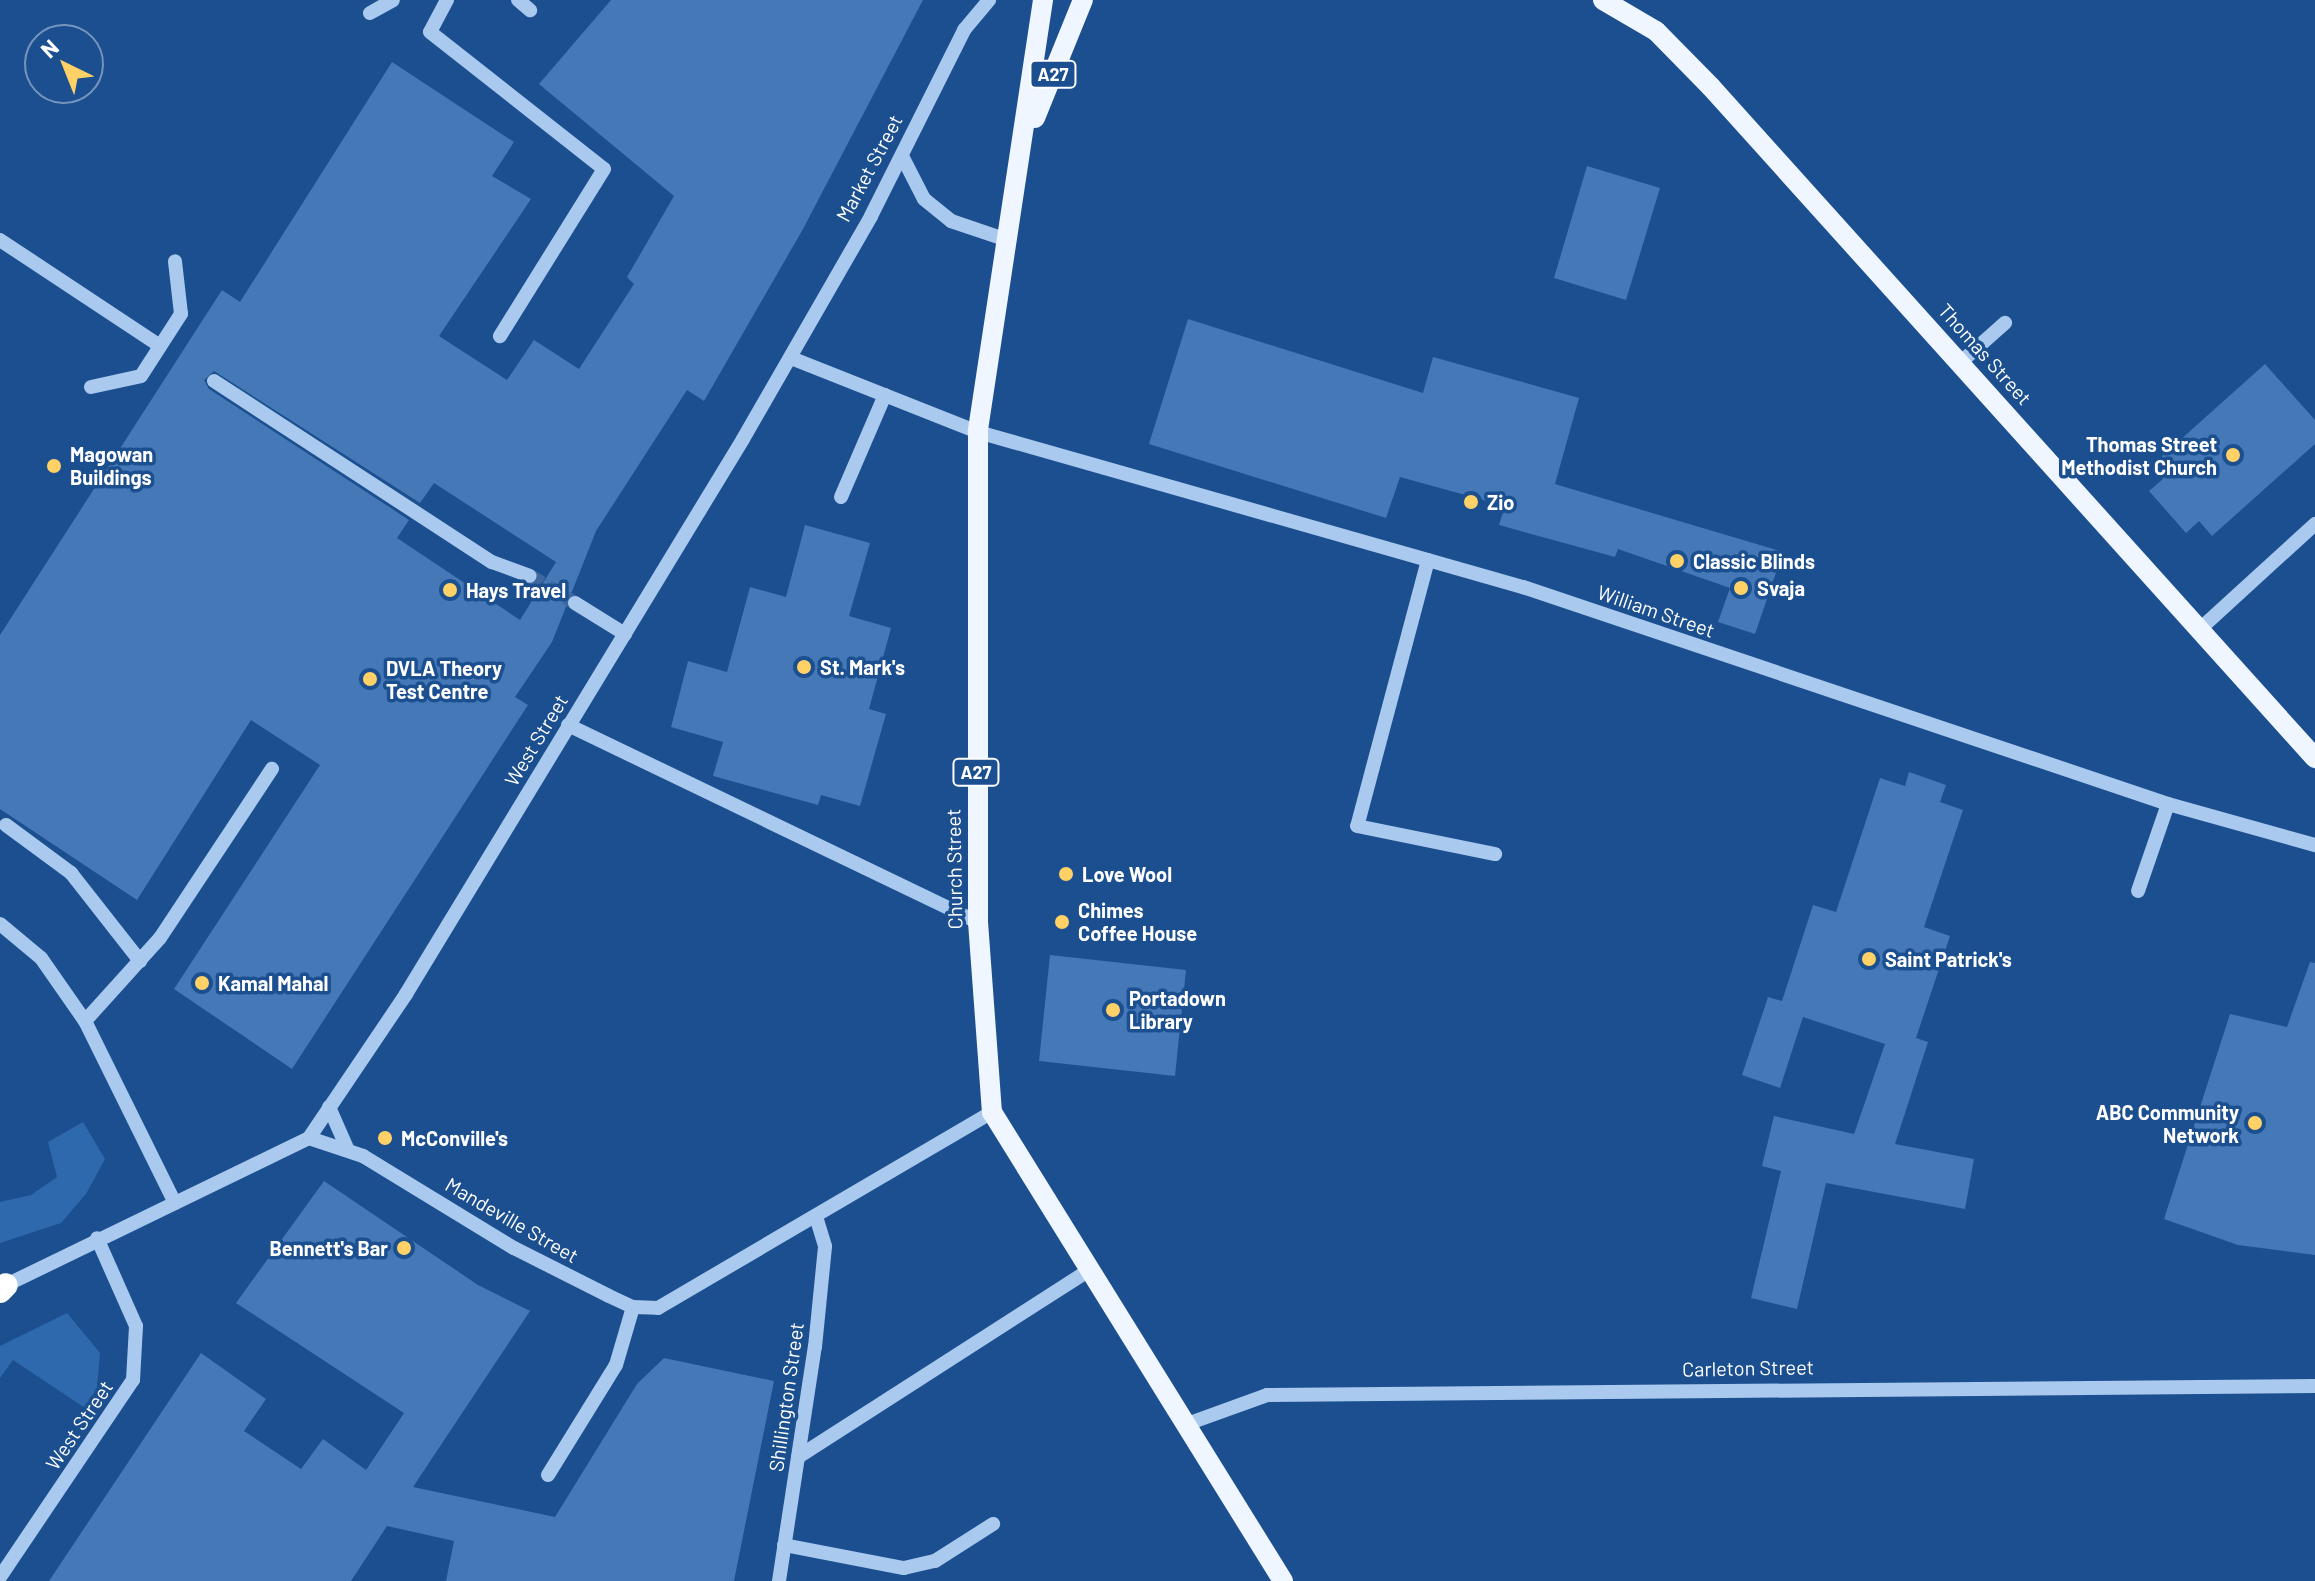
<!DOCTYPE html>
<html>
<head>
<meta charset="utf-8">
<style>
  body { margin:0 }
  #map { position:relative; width:2315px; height:1581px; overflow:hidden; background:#1b4f8f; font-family:Barlow,sans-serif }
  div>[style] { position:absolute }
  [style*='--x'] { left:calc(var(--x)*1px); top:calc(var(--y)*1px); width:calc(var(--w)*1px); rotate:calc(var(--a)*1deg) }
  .green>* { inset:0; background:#2e69ad }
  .building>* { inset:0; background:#4478b7 }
  .minor-tunnel>* { height:14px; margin-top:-7px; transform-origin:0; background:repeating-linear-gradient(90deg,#3d69a0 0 14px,transparent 0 21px) }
  .minor>* { height:14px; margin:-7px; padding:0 7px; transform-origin:7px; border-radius:7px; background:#a9c9ee }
  .major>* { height:20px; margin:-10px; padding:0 10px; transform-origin:10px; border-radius:10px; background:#f0f6ff }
  .highway>* { height:24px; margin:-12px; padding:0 12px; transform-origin:12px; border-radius:12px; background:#fff }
  .dots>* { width:22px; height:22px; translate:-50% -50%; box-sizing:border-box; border:4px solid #1b4f8f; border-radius:50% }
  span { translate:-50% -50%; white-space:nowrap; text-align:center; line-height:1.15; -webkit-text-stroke:7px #1b4f8f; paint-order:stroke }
  .shield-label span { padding:2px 6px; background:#1b4f8f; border:2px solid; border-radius:6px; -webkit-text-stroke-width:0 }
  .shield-label { font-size:18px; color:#fff; font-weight:700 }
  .street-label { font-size:20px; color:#fff }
  .poi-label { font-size:20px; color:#fff; font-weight:700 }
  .right { translate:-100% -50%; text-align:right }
  .left { translate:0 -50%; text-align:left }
  .north { position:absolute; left:24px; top:24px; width:80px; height:80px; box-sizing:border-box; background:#1b4f8f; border:2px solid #7695bc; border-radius:50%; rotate:317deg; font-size:22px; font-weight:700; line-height:32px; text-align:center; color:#fff }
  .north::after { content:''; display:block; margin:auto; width:28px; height:36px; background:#ffd166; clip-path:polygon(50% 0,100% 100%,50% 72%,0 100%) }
</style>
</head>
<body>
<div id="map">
  <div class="green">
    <i style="clip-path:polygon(83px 1122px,105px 1159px,86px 1194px,61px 1223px,0 1243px,0 1202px,31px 1195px,57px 1177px,48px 1142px)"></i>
    <i style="clip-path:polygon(67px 1313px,100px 1353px,97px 1388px,85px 1408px,13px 1360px,0 1378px,0 1346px)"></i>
  </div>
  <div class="building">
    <i style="clip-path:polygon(evenodd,611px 0,923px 0,803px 229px,704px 401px,687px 390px,596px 531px,552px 642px,515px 697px,528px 705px,292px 1069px,174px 989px,320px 765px,251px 720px,137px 900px,0 809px,0 635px,222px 290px,240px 302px,392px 62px,514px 142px,492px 176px,531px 199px,439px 336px,507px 380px,534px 340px,579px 369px,634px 284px,627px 277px,674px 196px,539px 84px,611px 0,214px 371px,420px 503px,434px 483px,556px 562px,520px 620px,397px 538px,409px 520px,209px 389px,204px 380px,214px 371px)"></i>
    <i style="clip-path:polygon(1587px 166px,1660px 188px,1626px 300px,1554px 278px)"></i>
    <i style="clip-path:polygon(1188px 319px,1423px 393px,1433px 357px,1579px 398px,1555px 484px,1783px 552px,1755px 634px,1718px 622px,1730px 588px,1618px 549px,1615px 557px,1499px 525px,1505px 506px,1400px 477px,1386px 518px,1149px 444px)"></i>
    <i style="clip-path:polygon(2265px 364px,2315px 420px,2315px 444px,2212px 536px,2199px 521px,2186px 533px,2149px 491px,2163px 479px,2151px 466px)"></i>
    <i style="clip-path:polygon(805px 525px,870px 543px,849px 616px,891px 628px,869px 709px,886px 714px,860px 806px,821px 795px,818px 805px,713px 776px,723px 742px,671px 727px,688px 661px,727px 672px,750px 587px,786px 597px)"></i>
    <i style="clip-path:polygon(1909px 772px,1946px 785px,1940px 802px,1963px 810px,1924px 927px,1950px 936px,1916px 1038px,1928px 1042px,1895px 1144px,1974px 1159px,1965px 1209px,1826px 1183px,1797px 1309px,1751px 1298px,1781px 1171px,1762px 1166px,1774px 1116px,1854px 1134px,1885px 1044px,1803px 1017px,1780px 1088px,1742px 1075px,1768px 997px,1782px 1001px,1813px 905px,1836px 912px,1880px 778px,1905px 786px)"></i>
    <i style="clip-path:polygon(1050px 955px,1186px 970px,1175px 1076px,1039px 1061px)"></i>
    <i style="clip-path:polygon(2310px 962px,2315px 963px,2315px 1255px,2238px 1245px,2164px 1219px,2230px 1014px,2287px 1027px)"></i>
    <i style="clip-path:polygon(324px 1181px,478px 1285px,530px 1311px,413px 1487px,555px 1517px,637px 1384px,664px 1358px,774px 1381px,734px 1581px,446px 1581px,454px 1541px,387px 1526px,351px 1581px,49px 1581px,201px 1353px,266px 1399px,244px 1431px,301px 1469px,323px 1439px,366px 1470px,404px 1413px,236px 1303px)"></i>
  </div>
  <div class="minor-tunnel">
    <i style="--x:530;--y:576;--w:52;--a:31"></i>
  </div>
  <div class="minor">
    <i style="--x:447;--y:0;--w:36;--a:118"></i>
    <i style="--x:430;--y:32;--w:221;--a:38.2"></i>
    <i style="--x:604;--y:169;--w:197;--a:121.9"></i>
    <i style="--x:518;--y:0;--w:16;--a:40"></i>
    <i style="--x:370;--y:13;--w:26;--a:-29"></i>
    <i style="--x:902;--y:156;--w:48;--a:62.9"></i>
    <i style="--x:924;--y:199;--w:35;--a:39"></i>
    <i style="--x:951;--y:221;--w:59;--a:18.7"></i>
    <i style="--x:0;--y:240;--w:192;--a:33.5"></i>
    <i style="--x:791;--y:358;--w:201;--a:21.6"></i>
    <i style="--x:978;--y:432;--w:567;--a:15.88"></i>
    <i style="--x:1523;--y:587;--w:681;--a:18.59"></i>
    <i style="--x:2168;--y:804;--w:153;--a:15.6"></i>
    <i style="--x:1961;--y:362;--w:59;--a:-41.6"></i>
    <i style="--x:214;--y:381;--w:332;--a:33.1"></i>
    <i style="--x:492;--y:562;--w:40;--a:20.2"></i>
    <i style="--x:91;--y:387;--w:51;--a:-12.4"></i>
    <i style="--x:141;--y:376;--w:74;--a:-57.2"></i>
    <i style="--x:181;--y:314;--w:53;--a:-96.5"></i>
    <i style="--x:841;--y:497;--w:111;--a:-66.7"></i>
    <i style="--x:1428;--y:560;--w:275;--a:104.9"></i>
    <i style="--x:1357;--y:826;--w:141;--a:11.5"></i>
    <i style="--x:575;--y:603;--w:59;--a:31.8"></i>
    <i style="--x:2200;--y:629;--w:156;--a:-42.4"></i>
    <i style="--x:568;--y:725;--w:455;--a:25.7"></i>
    <i style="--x:6;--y:825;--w:81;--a:36.4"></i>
    <i style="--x:71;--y:873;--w:112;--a:51.9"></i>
    <i style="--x:2138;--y:891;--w:92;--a:-71"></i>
    <i style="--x:0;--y:924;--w:53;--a:39.7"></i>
    <i style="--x:41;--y:958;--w:77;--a:55.1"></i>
    <i style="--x:85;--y:1021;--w:203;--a:63.7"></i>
    <i style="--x:85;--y:1021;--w:112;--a:-47.9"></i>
    <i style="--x:160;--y:938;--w:203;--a:-56.5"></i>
    <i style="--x:329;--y:1107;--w:45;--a:66.3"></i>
    <i style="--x:309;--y:1138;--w:174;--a:-56"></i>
    <i style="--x:406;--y:994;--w:649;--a:-58.73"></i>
    <i style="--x:743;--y:439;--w:257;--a:-60.1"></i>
    <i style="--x:871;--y:216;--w:208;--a:-63.4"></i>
    <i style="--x:964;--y:30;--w:39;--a:-50"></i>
    <i style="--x:0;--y:1288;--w:343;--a:-25.9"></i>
    <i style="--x:309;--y:1138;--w:57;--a:18.4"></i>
    <i style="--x:363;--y:1156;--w:177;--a:31.4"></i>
    <i style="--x:514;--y:1248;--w:106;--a:26.8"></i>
    <i style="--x:609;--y:1296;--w:26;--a:25"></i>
    <i style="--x:633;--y:1307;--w:25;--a:2"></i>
    <i style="--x:658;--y:1308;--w:387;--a:-30.4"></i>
    <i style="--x:1187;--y:1424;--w:85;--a:-19.9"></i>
    <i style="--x:1267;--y:1395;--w:1048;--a:-0.49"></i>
    <i style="--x:798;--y:1457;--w:348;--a:-32.7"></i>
    <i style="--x:548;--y:1475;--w:129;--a:-58.3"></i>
    <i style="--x:616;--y:1365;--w:60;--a:-73.7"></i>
    <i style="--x:784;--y:1545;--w:122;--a:10.9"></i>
    <i style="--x:904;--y:1568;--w:32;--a:-13"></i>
    <i style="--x:935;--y:1561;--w:69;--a:-32.5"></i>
    <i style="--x:0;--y:1577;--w:238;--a:-56"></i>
    <i style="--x:133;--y:1380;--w:54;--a:-86.8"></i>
    <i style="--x:136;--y:1326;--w:96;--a:-113.9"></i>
    <i style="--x:779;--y:1581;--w:237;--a:-81.3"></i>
    <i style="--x:815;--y:1347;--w:101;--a:-84.3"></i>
    <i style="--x:825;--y:1246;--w:28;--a:-107"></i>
  </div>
  <div class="major">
    <i style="--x:1043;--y:0;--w:437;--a:98.6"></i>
    <i style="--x:978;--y:432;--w:490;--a:90"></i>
    <i style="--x:978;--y:922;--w:191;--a:85.8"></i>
    <i style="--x:992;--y:1112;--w:552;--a:58.18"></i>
    <i style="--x:1603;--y:0;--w:61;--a:30.3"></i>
    <i style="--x:1656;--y:31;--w:78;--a:45.5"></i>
    <i style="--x:1711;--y:87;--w:903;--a:48.01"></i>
    <i style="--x:1035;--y:118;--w:127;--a:-67.9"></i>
  </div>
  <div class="highway">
    <i style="--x:0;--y:1291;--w:8;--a:-45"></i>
  </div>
  <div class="dots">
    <i style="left:2233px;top:455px;background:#ffd166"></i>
    <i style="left:54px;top:466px;background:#ffd166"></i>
    <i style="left:1471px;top:502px;background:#ffd166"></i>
    <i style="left:1677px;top:561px;background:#ffd166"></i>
    <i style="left:1741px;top:588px;background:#ffd166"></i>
    <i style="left:450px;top:590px;background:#ffd166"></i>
    <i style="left:804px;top:667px;background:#ffd166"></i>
    <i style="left:370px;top:679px;background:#ffd166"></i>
    <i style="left:1066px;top:874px;background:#ffd166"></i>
    <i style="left:1062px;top:922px;background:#ffd166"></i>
    <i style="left:1869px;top:959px;background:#ffd166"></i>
    <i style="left:202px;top:983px;background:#ffd166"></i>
    <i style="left:1113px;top:1010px;background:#ffd166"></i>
    <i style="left:2255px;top:1123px;background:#ffd166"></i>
    <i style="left:385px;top:1138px;background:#ffd166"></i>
    <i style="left:404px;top:1248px;background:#ffd166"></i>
  </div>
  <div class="shield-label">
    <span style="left:1053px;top:74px">A27</span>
    <span style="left:976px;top:772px">A27</span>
  </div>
  <div class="street-label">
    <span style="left:869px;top:168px;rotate:-62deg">Market Street</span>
    <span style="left:1985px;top:354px;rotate:48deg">Thomas Street</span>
    <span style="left:1656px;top:611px;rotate:19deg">William Street</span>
    <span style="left:536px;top:740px;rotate:-59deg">West Street</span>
    <span style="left:954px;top:869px;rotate:-91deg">Church Street</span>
    <span style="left:512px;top:1220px;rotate:30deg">Mandeville Street</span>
    <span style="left:1748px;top:1368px;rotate:-1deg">Carleton Street</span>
    <span style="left:786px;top:1397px;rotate:-82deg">Shillington Street</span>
    <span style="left:79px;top:1425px;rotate:-56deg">West Street</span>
  </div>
  <div class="poi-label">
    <span class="right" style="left:2217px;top:456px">Thomas Street<br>Methodist Church</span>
    <span class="left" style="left:70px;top:466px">Magowan<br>Buildings</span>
    <span class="left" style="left:1487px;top:502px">Zio</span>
    <span class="left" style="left:1693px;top:561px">Classic Blinds</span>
    <span class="left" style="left:1757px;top:588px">Svaja</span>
    <span class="left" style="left:466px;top:590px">Hays Travel</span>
    <span class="left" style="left:820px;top:667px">St. Mark's</span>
    <span class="left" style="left:386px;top:680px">DVLA Theory<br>Test Centre</span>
    <span class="left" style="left:1082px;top:874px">Love Wool</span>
    <span class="left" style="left:1078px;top:922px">Chimes<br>Coffee House</span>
    <span class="left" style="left:1885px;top:959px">Saint Patrick's</span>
    <span class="left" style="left:218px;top:983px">Kamal Mahal</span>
    <span class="left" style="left:1129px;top:1010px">Portadown<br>Library</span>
    <span class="right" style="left:2239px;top:1124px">ABC Community<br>Network</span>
    <span class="left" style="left:401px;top:1138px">McConville's</span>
    <span class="right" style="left:388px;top:1248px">Bennett's Bar</span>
  </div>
  <div class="north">N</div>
</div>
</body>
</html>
